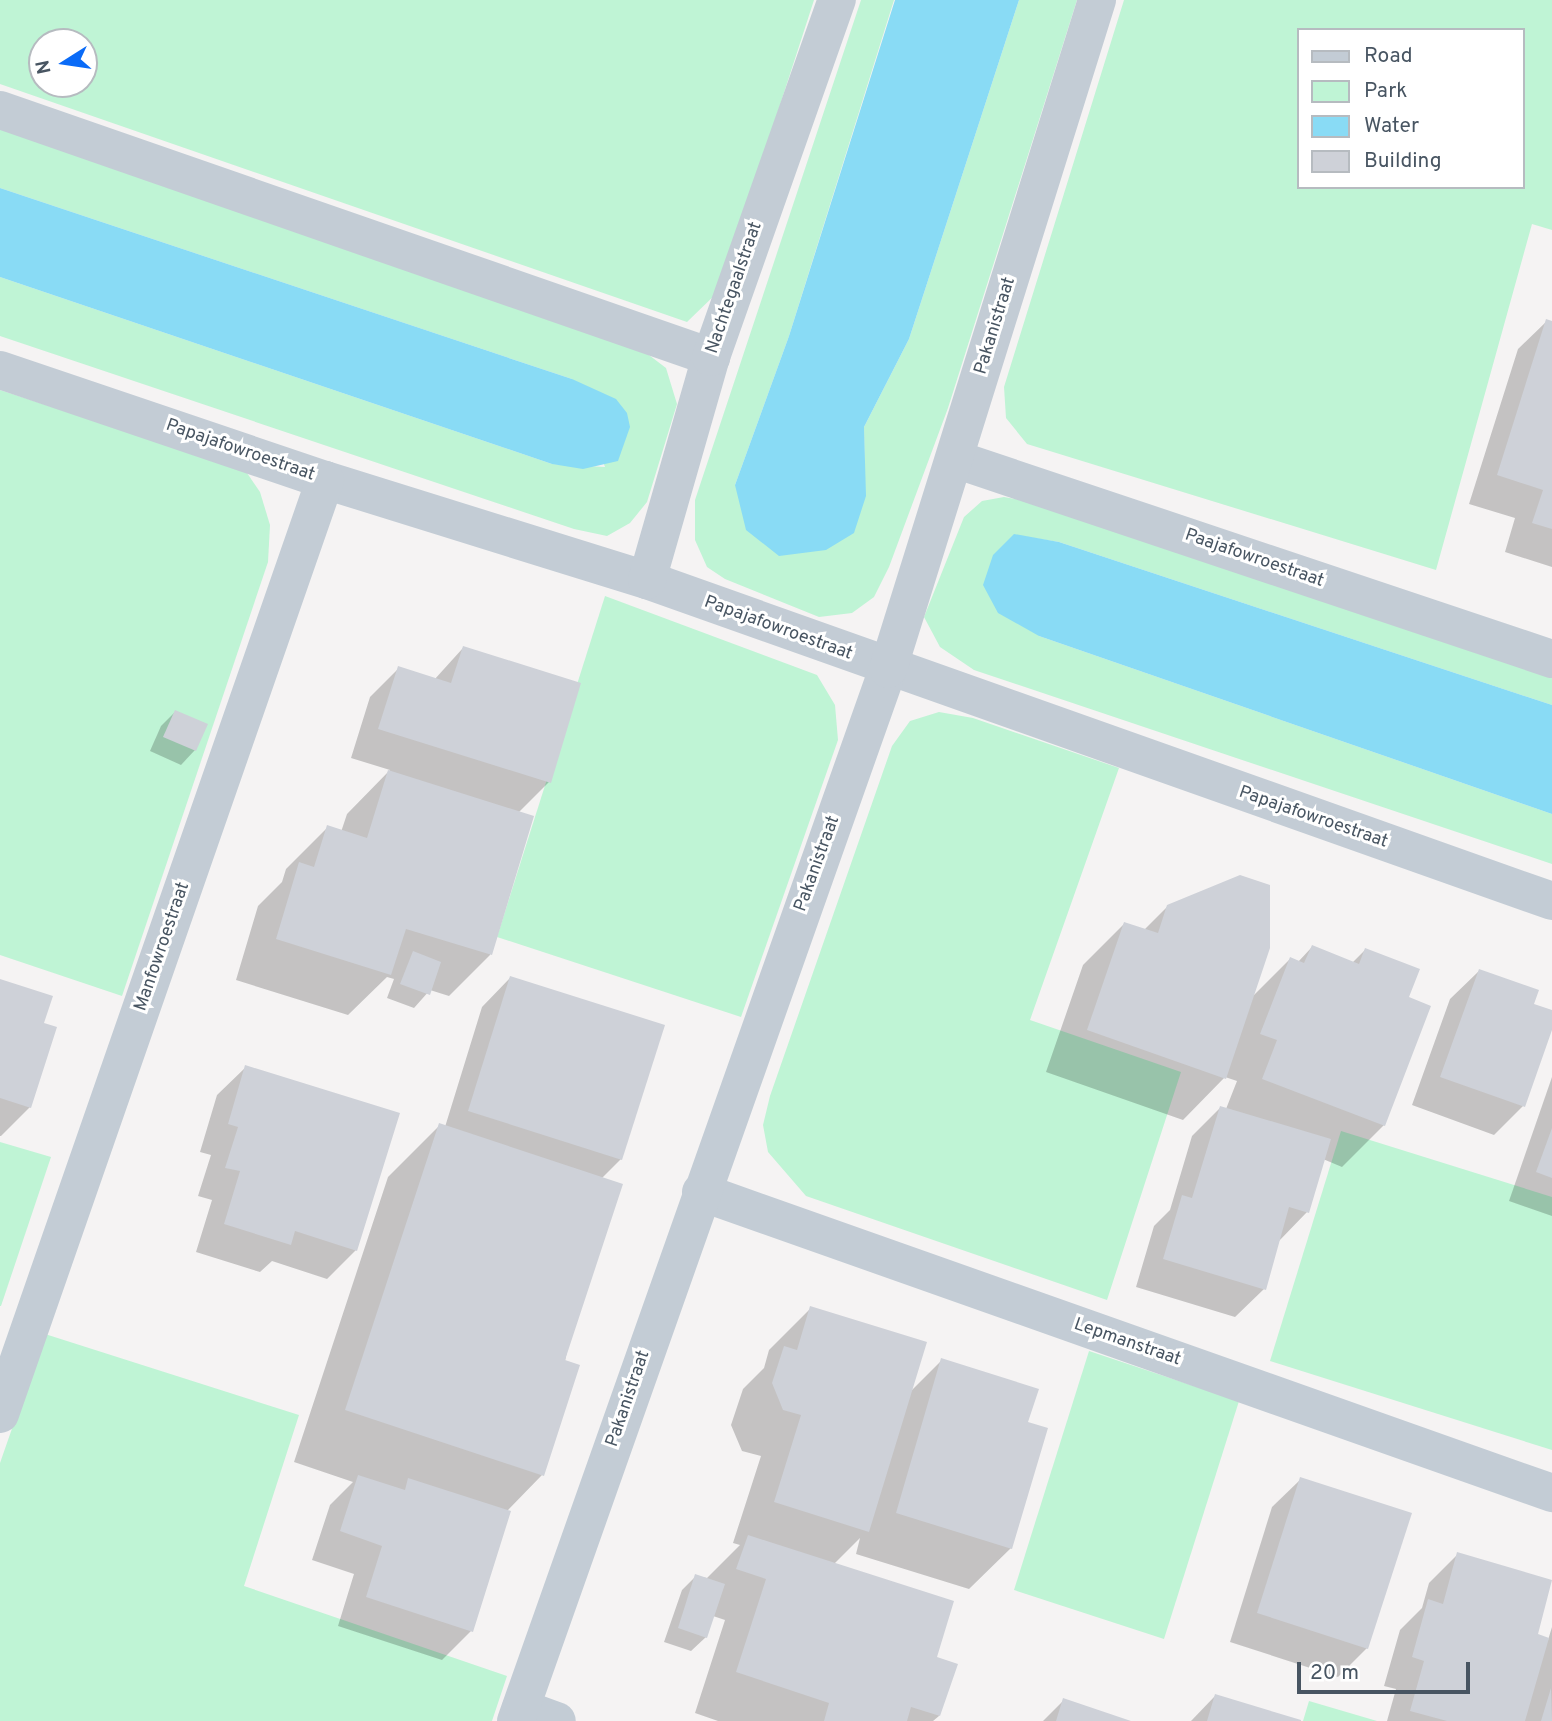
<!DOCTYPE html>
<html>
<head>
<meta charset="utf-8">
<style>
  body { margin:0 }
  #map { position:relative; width:1552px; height:1721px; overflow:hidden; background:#f5f3f3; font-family:Overpass,sans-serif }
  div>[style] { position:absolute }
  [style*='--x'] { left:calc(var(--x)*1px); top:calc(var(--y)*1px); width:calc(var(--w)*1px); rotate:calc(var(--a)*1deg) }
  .green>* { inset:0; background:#bff4d5 }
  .water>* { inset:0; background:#89dbf5 }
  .shadow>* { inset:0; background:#0003 }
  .building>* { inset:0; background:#ced1d8 }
  .street>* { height:38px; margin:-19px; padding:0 19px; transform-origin:19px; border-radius:19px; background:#c3ccd5 }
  span { translate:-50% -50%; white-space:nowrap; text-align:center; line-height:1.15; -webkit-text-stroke:6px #fff; paint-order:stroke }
  .street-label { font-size:18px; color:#485562 }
  .legend { position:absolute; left:1297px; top:28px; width:228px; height:161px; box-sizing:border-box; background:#fff; border:2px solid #b6bbc0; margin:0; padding:9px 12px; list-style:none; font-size:21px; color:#485562 }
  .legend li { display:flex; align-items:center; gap:14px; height:35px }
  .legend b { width:35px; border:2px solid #b6bbc0 }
  .north { position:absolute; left:28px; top:28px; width:70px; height:70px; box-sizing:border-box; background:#fff; border:2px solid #b6bbc0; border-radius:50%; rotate:258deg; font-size:19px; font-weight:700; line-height:28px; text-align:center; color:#485562 }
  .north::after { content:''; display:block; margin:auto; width:24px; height:32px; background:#0a6bf7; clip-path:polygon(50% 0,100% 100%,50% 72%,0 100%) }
  .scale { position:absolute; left:1297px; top:1662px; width:173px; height:32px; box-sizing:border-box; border:4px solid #485562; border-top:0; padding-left:9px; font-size:21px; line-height:24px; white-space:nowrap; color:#485562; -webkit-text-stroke:5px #fff; paint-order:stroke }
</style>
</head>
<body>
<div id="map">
  <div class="green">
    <i style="clip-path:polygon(evenodd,0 0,814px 0,720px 290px,687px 322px,0 84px,0 0,42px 42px,84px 42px,84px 84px,42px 84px,42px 42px)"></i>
    <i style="clip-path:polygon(861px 0,894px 0,789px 336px,735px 485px,865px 496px,864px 427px,909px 339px,1019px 0,1077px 0,948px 408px,889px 567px,874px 597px,852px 613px,819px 617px,725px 579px,707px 567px,695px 540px,695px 500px)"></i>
    <i style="clip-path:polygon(evenodd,1124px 0,1552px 0,1552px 230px,1532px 224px,1436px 570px,1027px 444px,1006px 418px,1004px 387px,1124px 0,1298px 30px,1522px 30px,1522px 187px,1298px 187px,1298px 30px)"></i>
    <i style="clip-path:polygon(0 127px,641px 349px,666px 368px,677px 404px,647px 502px,630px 523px,607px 536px,574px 529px,0 336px,0 277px,552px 464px,605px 467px,572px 379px,0 188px)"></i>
    <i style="clip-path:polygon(0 390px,245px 470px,260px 492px,270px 525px,268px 562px,122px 996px,0 955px)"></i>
    <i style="clip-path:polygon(1004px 497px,1033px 502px,1552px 670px,1552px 705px,1059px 542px,1015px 535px,1039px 636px,1552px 814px,1552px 864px,974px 670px,940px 647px,924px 617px,964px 517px,982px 501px)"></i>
    <i style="clip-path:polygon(605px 596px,817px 675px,835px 705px,838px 740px,741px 1017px,497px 937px)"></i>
    <i style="clip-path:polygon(939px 712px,973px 718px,1119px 768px,1030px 1020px,1181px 1072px,1107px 1300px,806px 1196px,768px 1152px,763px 1125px,770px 1096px,892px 746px,910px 721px)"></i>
    <i style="clip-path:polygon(1341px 1131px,1552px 1197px,1552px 1450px,1270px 1361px)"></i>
    <i style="clip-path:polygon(0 1142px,51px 1157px,1px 1306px,0 1306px)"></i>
    <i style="clip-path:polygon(45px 1334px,299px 1415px,244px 1586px,507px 1676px,492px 1721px,0 1721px,0 1463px)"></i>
    <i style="clip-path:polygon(1089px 1351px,1239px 1401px,1164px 1639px,1014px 1590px)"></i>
    <i style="clip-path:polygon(1309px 1701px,1377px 1721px,1303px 1721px)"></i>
  </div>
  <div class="water">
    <i style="clip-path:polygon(895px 0,1019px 0,909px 339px,864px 427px,866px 496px,854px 533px,826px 550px,779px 556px,746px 530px,735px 485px,789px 336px)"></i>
    <i style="clip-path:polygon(0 188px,572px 379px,616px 399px,627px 413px,630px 427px,618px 461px,583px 469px,552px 464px,0 277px)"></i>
    <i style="clip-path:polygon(1014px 534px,1059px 542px,1552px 705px,1552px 814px,1039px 636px,998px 613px,983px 585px,993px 555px)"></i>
  </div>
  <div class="shadow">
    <i style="clip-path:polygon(1547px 321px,1552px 322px,1552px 567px,1505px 552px,1515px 518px,1469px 504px,1518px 349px)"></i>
    <i style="clip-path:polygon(463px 648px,549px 782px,518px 813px,532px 818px,490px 955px,449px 996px,430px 990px,414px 1008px,387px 998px,394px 979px,387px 977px,348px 1015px,236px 980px,258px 906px,282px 882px,286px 869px,328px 827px,341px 832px,347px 814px,390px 770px,351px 758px,370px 697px,399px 668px,434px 680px)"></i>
    <i style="clip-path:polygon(175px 712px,195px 750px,181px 765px,150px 751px,161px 726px)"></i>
    <i style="clip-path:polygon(1168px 906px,1252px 997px,1290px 959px,1298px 962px,1312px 947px,1352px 963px,1365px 950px,1407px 998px,1384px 1125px,1342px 1167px,1323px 1159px,1307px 1212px,1279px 1241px,1264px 1289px,1235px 1317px,1136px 1287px,1154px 1226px,1170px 1210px,1192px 1136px,1220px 1108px,1226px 1109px,1237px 1081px,1225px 1077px,1183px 1120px,1046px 1072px,1083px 965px,1124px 924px,1144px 930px)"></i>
    <i style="clip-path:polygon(1479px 971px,1532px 1005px,1552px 1012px,1552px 1024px,1523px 1106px,1494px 1135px,1412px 1105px,1450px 999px)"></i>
    <i style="clip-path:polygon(510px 978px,621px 1159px,602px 1178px,542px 1475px,507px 1511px,471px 1631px,442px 1660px,338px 1626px,354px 1574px,312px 1560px,330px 1505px,353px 1482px,294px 1462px,388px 1177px,440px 1125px,445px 1127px,482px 1007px)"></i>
    <i style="clip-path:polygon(0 981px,30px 1107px,1px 1136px,0 1136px)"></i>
    <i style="clip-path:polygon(246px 1067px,356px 1250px,327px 1279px,272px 1261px,260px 1272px,196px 1252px,212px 1200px,198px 1196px,211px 1155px,200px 1152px,217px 1095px)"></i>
    <i style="clip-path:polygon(1552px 1077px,1552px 1216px,1509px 1201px)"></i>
    <i style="clip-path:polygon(811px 1308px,910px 1392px,942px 1360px,1026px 1423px,1011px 1548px,969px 1589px,856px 1554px,860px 1538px,834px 1564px,934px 1658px,939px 1716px,933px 1721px,718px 1721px,695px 1713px,725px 1620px,713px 1616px,706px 1637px,691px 1651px,664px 1642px,682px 1590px,696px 1576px,707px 1578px,740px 1545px,733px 1543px,761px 1456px,742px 1451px,731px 1425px,743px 1389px,764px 1368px,769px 1350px)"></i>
    <i style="clip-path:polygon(1301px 1479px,1367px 1648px,1338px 1677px,1230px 1642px,1272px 1507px)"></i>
    <i style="clip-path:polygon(1458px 1554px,1536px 1636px,1548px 1640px,1552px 1627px,1552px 1721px,1387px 1721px,1396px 1689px,1384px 1686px,1400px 1630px,1422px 1608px,1429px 1583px)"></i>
    <i style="clip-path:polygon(1215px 1696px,1297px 1721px,1191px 1721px)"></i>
    <i style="clip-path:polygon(1064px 1700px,1127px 1721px,1043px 1721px)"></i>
  </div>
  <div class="building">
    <i style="clip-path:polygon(1546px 319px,1552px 321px,1552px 529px,1532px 523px,1543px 490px,1497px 475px)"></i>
    <i style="clip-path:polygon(463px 646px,581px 683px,551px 783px,378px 729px,398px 666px,451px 683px)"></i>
    <i style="clip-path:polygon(175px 710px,208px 724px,196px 751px,163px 737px)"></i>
    <i style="clip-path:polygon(388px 770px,534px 816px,492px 955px,406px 929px,391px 975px,276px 939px,299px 862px,314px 867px,327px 825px,367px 838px)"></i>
    <i style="clip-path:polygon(1240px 875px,1270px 885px,1270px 948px,1226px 1079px,1087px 1030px,1124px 922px,1158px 933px,1167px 905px)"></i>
    <i style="clip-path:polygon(1312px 945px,1359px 964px,1365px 948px,1420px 969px,1409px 997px,1431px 1006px,1385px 1126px,1262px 1079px,1277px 1040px,1260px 1034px,1290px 957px,1304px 963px)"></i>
    <i style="clip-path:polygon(413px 951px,441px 962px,430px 995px,400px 984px)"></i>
    <i style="clip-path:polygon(1479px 969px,1539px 990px,1534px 1004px,1552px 1010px,1552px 1030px,1525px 1107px,1440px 1077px)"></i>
    <i style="clip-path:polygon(510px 976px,665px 1025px,622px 1160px,468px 1111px)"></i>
    <i style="clip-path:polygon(0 979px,53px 996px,44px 1023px,57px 1027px,31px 1108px,0 1098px)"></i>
    <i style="clip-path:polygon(245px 1065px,400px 1113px,357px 1251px,295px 1231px,291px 1245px,224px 1224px,240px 1171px,225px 1168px,238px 1127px,228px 1124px)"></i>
    <i style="clip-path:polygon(1220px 1106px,1331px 1139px,1309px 1213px,1289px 1207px,1266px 1290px,1163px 1259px,1182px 1195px,1192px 1198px)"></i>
    <i style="clip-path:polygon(439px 1123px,623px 1184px,565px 1360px,580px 1365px,544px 1476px,345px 1410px)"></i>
    <i style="clip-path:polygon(1552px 1128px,1552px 1178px,1536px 1172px)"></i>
    <i style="clip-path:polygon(810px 1306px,927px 1342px,869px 1532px,774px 1502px,801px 1415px,783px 1410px,772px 1383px,784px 1346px,797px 1350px)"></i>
    <i style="clip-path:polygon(941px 1358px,1039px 1389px,1028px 1422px,1048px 1428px,1012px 1549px,896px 1513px)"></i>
    <i style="clip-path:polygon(358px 1475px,405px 1490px,408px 1478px,511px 1511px,473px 1632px,366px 1597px,382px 1546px,340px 1531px)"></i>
    <i style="clip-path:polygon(1300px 1477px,1412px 1513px,1368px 1649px,1257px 1613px)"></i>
    <i style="clip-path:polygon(748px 1535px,954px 1601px,937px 1657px,958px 1664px,940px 1716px,911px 1707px,907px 1721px,824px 1721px,829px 1703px,736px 1672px,766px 1579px,736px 1569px)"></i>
    <i style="clip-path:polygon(1457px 1552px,1552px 1580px,1538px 1634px,1549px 1638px,1525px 1721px,1447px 1721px,1410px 1711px,1424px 1661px,1412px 1657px,1428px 1599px,1443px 1604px)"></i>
    <i style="clip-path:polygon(695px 1574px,725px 1584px,707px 1638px,678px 1628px)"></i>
    <i style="clip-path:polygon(1551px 1688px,1552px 1721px,1541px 1721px)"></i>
    <i style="clip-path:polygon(1215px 1694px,1301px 1720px,1301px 1721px,1207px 1721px)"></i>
    <i style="clip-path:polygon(1063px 1698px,1131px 1721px,1056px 1721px)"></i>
  </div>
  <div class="street">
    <i style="--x:0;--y:110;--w:753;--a:19.16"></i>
    <i style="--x:0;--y:370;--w:343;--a:18.7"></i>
    <i style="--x:325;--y:480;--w:337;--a:17.3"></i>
    <i style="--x:647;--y:580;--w:960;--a:19.53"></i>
    <i style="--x:955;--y:459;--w:630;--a:18.52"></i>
    <i style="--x:647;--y:580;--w:232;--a:-74"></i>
    <i style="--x:711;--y:357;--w:379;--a:-70.6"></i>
    <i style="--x:701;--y:1192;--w:903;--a:19.48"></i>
    <i style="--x:0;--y:1414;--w:989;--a:-70.81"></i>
    <i style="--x:521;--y:1708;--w:38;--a:20"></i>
    <i style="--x:516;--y:1721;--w:1116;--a:-70.53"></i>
    <i style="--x:888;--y:669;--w:701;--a:-72.65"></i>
  </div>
  <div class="street-label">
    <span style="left:735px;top:288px;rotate:-71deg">Nachtegaalstraat</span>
    <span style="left:996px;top:326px;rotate:-73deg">Pakanistraat</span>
    <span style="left:240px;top:451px;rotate:19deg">Papajafowroestraat</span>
    <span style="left:1254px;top:559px;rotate:19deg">Paajafowroestraat</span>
    <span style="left:778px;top:629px;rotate:20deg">Papajafowroestraat</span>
    <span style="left:1313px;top:818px;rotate:19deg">Papajafowroestraat</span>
    <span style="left:818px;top:864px;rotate:-70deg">Pakanistraat</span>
    <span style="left:163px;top:947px;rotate:-71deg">Manfowroestraat</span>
    <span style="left:1127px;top:1343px;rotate:19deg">Lepmanstraat</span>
    <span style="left:629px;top:1399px;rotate:-71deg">Pakanistraat</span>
  </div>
  <ul class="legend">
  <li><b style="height:9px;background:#c3ccd5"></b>Road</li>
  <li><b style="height:19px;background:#bff4d5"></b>Park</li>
  <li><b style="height:19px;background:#89dbf5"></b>Water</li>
  <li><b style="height:19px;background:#ced1d8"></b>Building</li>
  </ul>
  <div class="north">N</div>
  <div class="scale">20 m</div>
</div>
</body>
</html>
